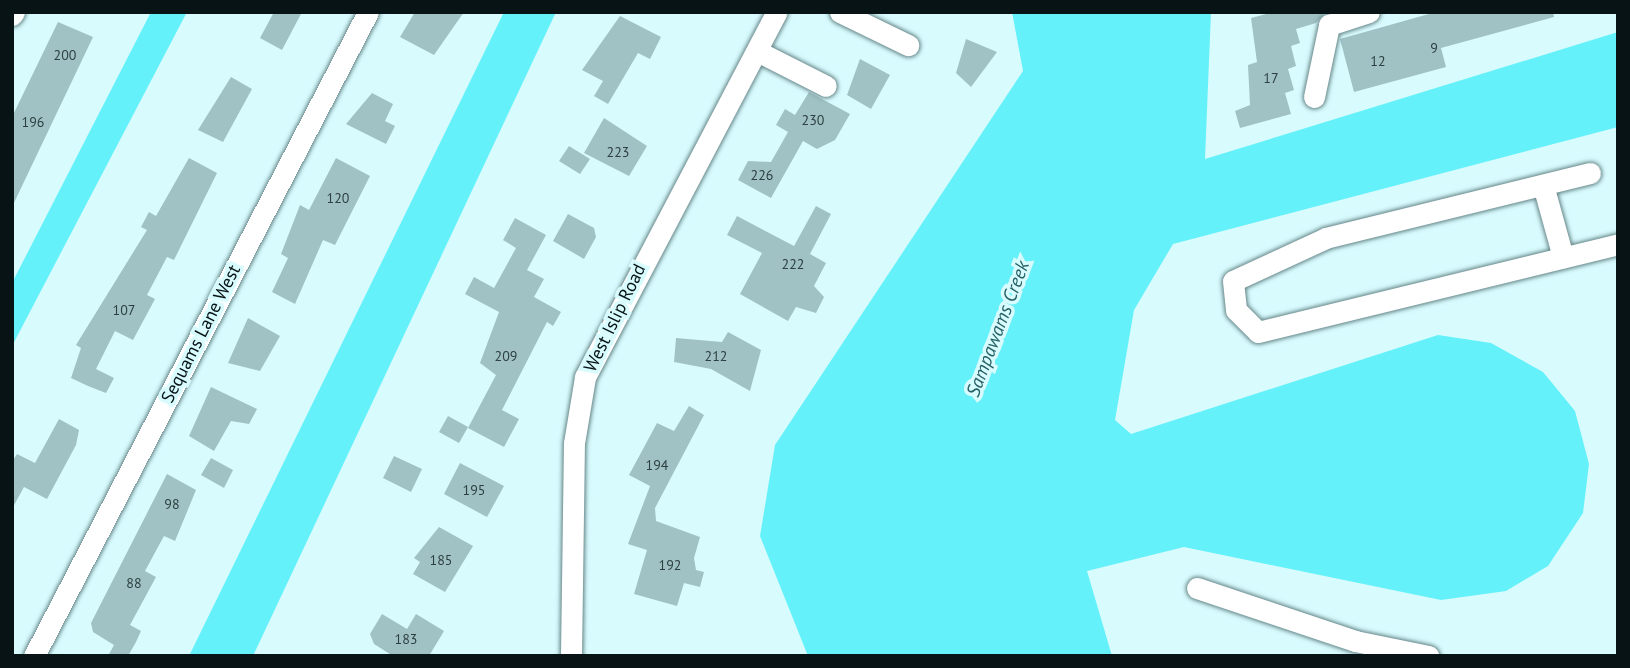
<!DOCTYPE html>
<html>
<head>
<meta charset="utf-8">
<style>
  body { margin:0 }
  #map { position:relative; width:1630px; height:668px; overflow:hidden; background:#d8fbfe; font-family:"PT Sans",sans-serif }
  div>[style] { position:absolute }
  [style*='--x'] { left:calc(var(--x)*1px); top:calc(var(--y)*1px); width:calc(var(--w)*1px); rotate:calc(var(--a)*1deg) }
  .water>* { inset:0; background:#64f1fa }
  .building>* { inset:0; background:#a0c2c4 }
  .roads { filter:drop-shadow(0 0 2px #668688) drop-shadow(0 0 2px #668688) }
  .minor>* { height:21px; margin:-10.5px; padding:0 10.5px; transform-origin:10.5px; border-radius:10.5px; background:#fff }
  span { translate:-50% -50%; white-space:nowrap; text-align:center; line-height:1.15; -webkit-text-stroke:7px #d8fbfe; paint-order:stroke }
  .number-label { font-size:14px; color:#2d3f40 }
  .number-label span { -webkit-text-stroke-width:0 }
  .street-label { font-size:18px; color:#071314 }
  .water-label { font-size:19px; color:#256064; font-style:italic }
  .frame { position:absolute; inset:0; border:14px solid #071314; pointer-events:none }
</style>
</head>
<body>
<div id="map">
  <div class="water">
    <i style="clip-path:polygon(151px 12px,187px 12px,12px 346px,12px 283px)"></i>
    <i style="clip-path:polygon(504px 12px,556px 12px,253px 656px,189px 656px)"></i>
    <i style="clip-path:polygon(1012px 12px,1211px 12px,1205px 159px,1618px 32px,1618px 127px,1173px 244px,1134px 310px,1115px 420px,1131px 434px,1438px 335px,1491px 343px,1543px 372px,1575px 411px,1589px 464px,1583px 513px,1548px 566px,1506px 591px,1441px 600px,1184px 547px,1087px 571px,1112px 656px,808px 656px,760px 536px,775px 445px,1023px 71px)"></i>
  </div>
  <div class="building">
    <i style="clip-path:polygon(274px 12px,302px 12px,282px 50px,260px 38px)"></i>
    <i style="clip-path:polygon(415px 12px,464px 12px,434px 55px,400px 37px)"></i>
    <i style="clip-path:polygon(1274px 12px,1326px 12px,1316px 23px,1296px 29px,1300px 43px,1291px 46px,1296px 66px,1288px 69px,1294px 90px,1285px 93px,1291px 114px,1240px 128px,1235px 111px,1250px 105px,1248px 65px,1257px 62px,1251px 18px)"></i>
    <i style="clip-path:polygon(1436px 12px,1553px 12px,1554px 17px,1441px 48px,1446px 67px,1354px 92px,1340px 39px)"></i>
    <i style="clip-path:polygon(620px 16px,661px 37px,650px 59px,638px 53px,608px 104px,594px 96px,603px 81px,582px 70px)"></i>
    <i style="clip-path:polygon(58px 22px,93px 37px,12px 207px,12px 117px)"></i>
    <i style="clip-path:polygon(966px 39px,997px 52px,971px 87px,956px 73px)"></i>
    <i style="clip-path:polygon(860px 59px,890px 75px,871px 109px,847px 95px)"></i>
    <i style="clip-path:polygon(231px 77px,252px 89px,223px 142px,198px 130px)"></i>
    <i style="clip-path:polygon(809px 92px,850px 114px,835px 140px,817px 149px,803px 141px,771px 198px,738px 180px,748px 161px,771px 162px,788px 132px,776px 125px,785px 109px,795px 115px)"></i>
    <i style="clip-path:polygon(372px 93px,393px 104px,385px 121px,395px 126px,386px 144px,346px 124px)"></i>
    <i style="clip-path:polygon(604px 118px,647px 146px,629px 176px,584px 153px)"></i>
    <i style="clip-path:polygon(569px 146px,590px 159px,580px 174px,559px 161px)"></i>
    <i style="clip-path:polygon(189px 158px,217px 173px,174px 260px,167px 257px,147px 295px,155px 299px,133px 340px,115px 331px,96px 369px,114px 378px,106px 393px,88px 386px,71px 378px,81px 348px,76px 345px,147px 230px,141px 227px,149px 212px,156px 216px)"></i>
    <i style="clip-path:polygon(336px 158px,370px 176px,335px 245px,323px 240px,295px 304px,272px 292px,288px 258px,281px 254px,300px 205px,309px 210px)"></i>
    <i style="clip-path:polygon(816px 206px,831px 214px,810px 254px,826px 263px,814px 286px,824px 297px,816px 313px,796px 307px,788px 321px,740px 294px,762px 253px,727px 235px,737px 216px,794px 246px)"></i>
    <i style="clip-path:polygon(568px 214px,594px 228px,596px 237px,584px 259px,553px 241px)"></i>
    <i style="clip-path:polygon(515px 218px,546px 235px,527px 270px,544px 279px,534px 297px,561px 312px,553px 326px,547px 322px,502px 410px,519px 419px,504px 447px,468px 428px,496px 375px,480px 363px,499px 312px,465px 294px,474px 277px,494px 288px,516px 248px,503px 240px)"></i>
    <i style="clip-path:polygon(248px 318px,280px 336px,260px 371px,228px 363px)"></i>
    <i style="clip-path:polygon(728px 332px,761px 350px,750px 391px,711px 369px,674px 362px,676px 338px,722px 342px)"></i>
    <i style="clip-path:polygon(211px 387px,257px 409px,249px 424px,231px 421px,214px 451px,189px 436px)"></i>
    <i style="clip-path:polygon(689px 406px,704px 415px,655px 508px,656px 521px,700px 537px,694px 558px,696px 570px,704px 572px,700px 587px,684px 583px,677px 606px,634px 594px,647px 550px,628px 544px,650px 486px,629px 475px,657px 423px,674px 431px)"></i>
    <i style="clip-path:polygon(448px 416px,468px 427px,459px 443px,439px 432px)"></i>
    <i style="clip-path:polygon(59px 419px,79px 430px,76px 445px,47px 499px,24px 487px,12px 509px,12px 462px,17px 454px,35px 463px)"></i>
    <i style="clip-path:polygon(394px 456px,422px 469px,411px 492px,383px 478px)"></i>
    <i style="clip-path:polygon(211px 458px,233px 470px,224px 488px,201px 475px)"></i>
    <i style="clip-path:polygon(460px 463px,504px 486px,487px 517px,444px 494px)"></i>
    <i style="clip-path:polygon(167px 474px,196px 490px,175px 541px,164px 536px,145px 571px,156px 577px,130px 625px,141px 631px,136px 642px,128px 656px,108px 656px,114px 645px,93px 632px,91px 623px)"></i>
    <i style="clip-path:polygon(439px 527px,473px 546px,445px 592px,413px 574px,420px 562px,414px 558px)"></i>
    <i style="clip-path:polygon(382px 614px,407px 629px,416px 614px,444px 631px,429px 656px,393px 656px,374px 644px,370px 634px)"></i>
  </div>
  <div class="roads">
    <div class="minor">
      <i style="--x:840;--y:12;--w:76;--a:25.9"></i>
      <i style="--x:12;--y:15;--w:4;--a:-56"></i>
      <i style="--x:757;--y:51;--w:77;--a:26.9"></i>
      <i style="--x:1314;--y:97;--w:74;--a:-78.2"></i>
      <i style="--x:1329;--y:25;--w:42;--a:-18"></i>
      <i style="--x:1590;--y:173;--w:272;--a:166.2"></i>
      <i style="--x:1326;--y:238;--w:102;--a:155.2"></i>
      <i style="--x:1233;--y:281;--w:29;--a:84"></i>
      <i style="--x:1236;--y:310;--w:31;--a:45"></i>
      <i style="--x:1258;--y:332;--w:371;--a:-13.7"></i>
      <i style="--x:1543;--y:185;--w:75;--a:74.5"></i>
      <i style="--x:1197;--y:588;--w:167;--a:18.5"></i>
      <i style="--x:1355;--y:641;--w:75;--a:11.6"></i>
      <i style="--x:34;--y:656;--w:725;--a:-62.59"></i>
      <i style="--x:571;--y:656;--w:213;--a:-89.2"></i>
      <i style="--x:574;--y:443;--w:67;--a:-80.5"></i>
      <i style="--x:585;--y:377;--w:412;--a:-62.3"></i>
    </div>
  </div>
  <div class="number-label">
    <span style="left:1434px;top:48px">9</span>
    <span style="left:65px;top:55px">200</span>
    <span style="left:1378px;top:61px">12</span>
    <span style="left:1271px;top:78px">17</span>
    <span style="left:813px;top:120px">230</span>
    <span style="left:33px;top:122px">196</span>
    <span style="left:618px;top:152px">223</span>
    <span style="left:762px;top:175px">226</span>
    <span style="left:338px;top:198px">120</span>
    <span style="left:793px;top:264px">222</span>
    <span style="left:124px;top:310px">107</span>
    <span style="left:506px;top:356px">209</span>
    <span style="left:716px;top:356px">212</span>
    <span style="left:657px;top:465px">194</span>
    <span style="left:474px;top:490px">195</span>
    <span style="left:172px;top:504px">98</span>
    <span style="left:441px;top:560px">185</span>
    <span style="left:670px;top:565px">192</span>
    <span style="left:134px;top:583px">88</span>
    <span style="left:406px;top:639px">183</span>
  </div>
  <div class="street-label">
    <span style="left:615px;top:318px;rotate:-64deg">West Islip Road</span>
    <span style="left:201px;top:334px;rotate:-63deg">Sequams Lane West</span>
  </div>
  <div class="water-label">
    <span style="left:998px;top:329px;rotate:-69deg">Sampawams Creek</span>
  </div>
  <div class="frame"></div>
</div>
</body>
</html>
